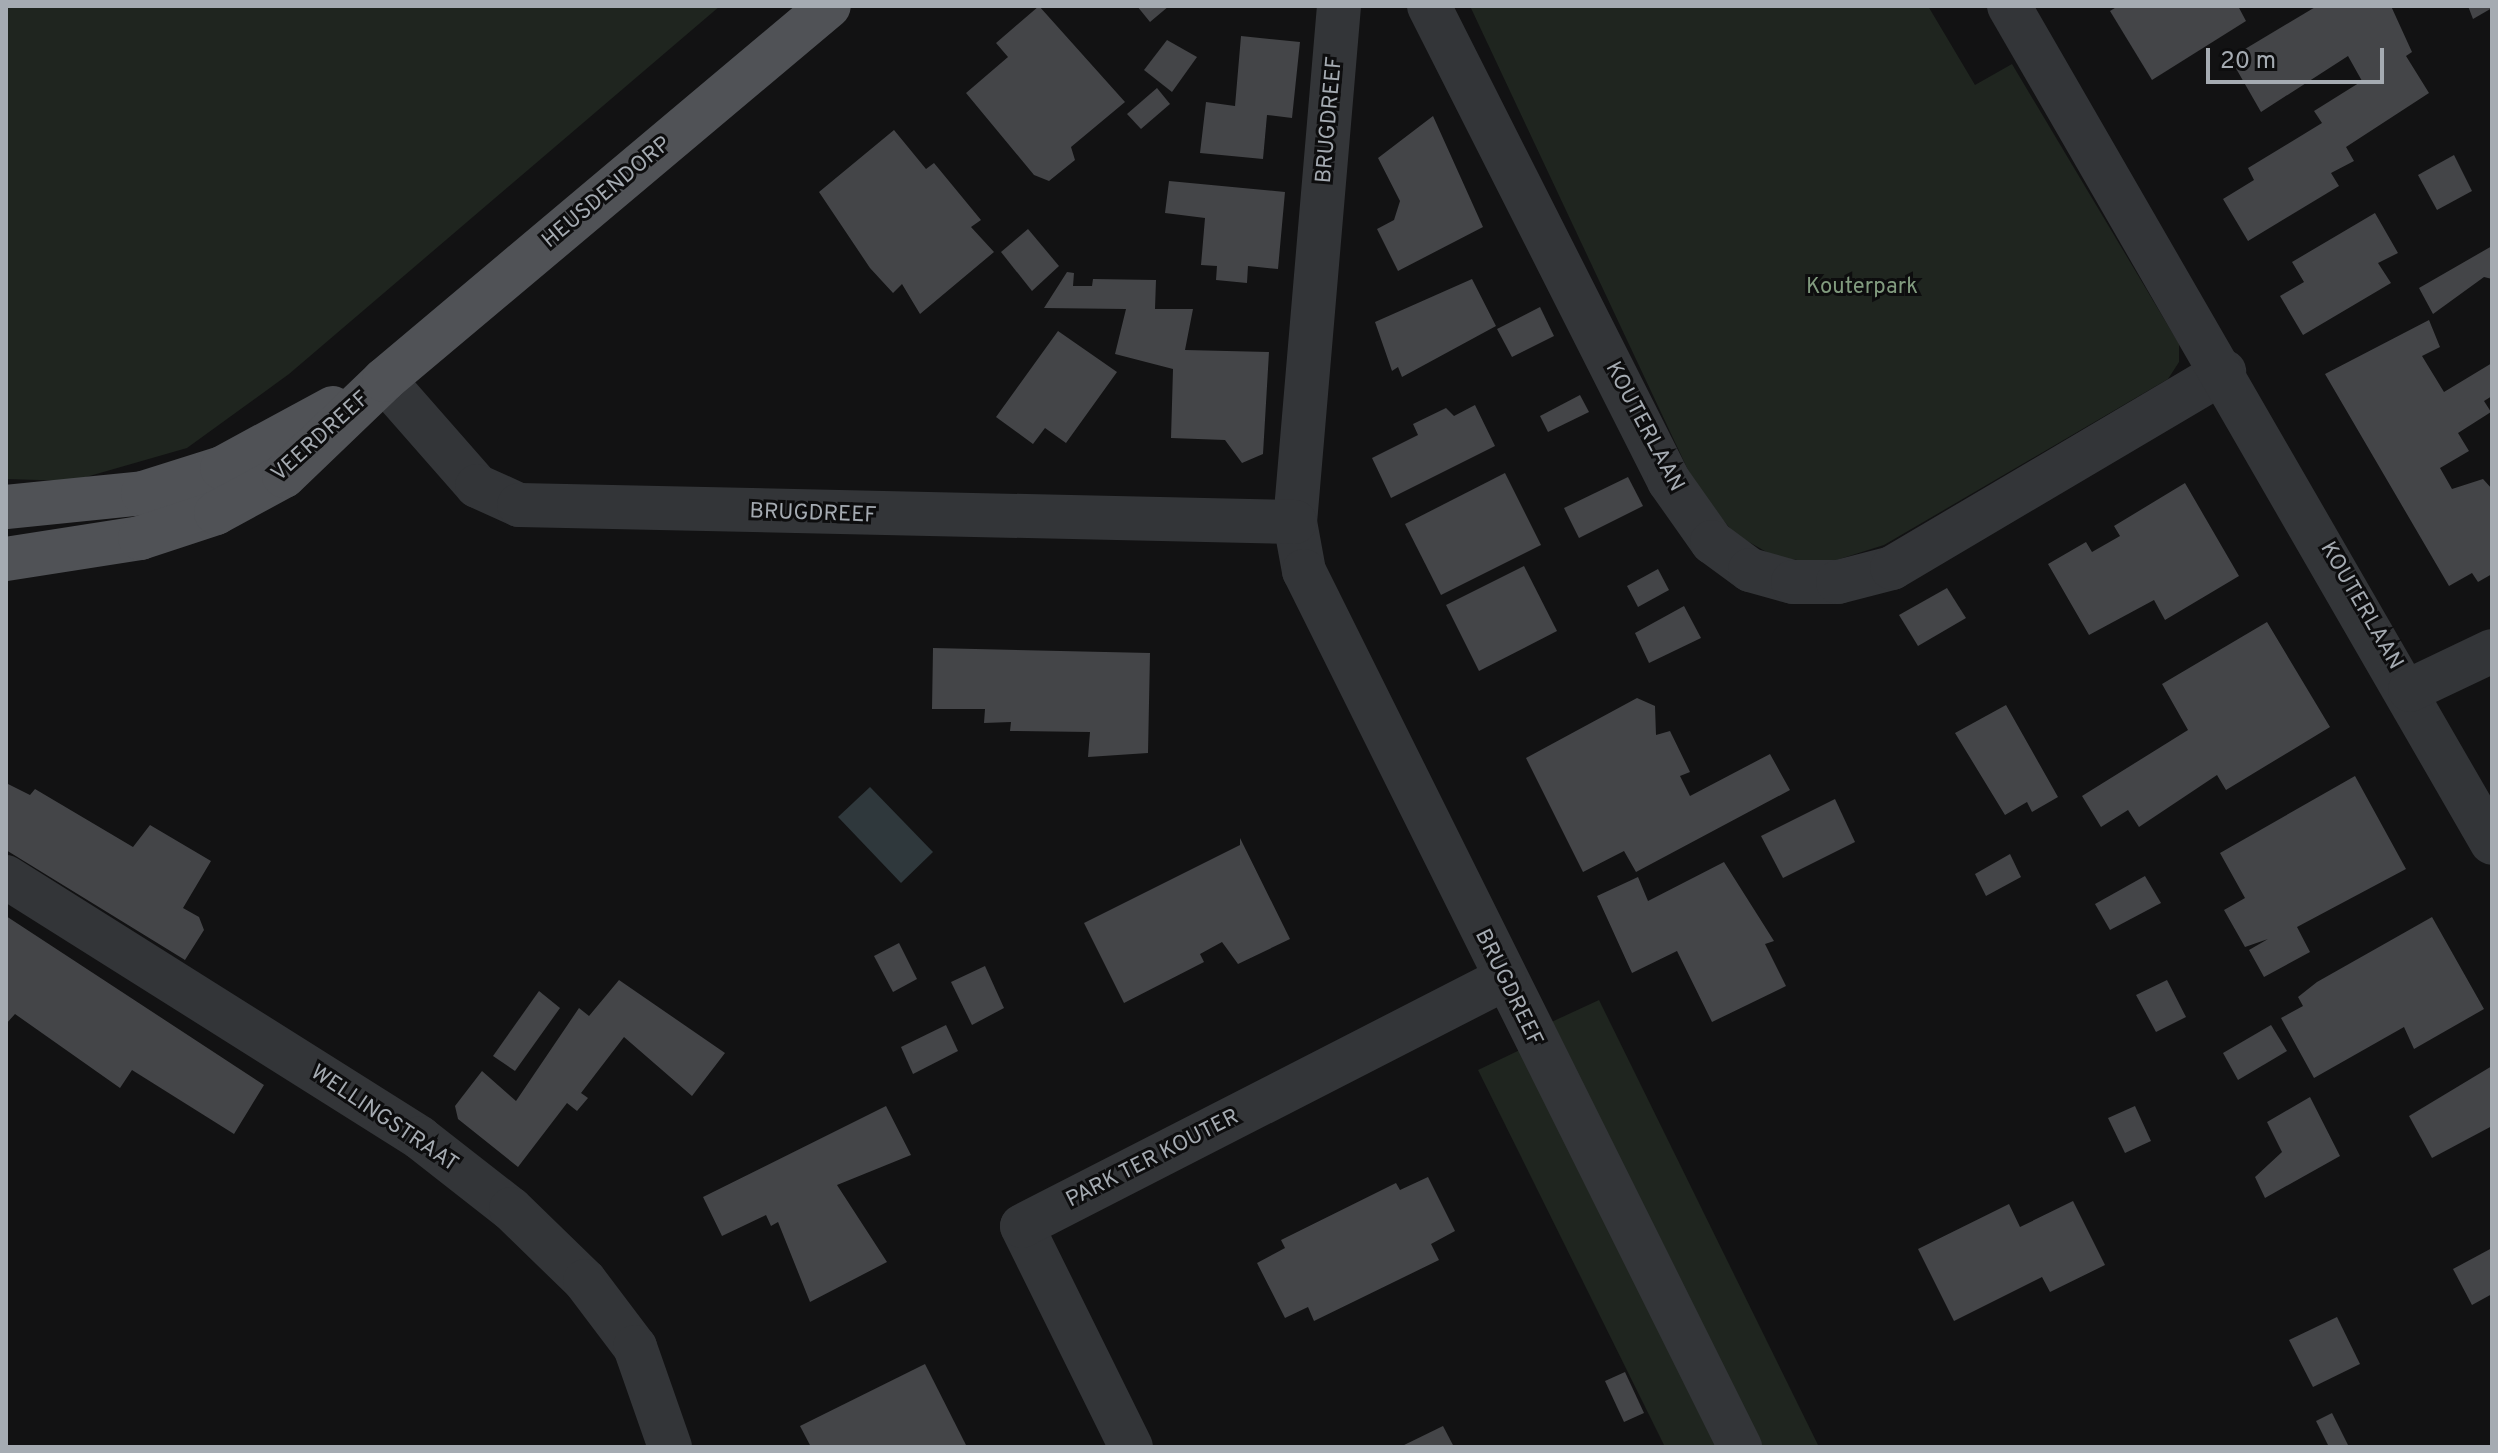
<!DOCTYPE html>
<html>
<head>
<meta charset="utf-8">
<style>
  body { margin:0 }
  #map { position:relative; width:2498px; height:1453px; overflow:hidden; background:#121213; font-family:Overpass,sans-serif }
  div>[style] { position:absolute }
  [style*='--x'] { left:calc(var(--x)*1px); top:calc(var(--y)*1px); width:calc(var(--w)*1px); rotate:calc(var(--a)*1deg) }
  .green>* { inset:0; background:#1f251f }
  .water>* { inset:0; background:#2f383c }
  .building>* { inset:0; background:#444548 }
  .minor>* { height:44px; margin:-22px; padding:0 22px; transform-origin:22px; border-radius:22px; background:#333538 }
  .major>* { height:44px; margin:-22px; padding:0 22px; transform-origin:22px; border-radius:22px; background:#505256 }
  span { translate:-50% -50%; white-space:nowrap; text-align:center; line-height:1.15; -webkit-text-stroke:6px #0d0d0e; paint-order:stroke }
  .street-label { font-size:22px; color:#a5abb2 }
  .park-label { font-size:22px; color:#819b7e }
  .frame { position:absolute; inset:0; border:8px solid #a5abb2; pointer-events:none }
  .scale { position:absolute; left:2206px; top:48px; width:178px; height:36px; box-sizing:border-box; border:4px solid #a5abb2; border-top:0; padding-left:10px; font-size:24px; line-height:28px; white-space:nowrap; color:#a5abb2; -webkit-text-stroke:6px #0d0d0e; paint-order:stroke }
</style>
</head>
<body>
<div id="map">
  <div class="green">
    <i style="clip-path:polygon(6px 6px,720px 6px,289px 374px,187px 448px,72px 481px,6px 479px)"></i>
    <i style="clip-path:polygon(1470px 6px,1928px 6px,1975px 85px,2012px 64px,2179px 344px,2179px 362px,2168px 379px,1884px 545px,1827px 563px,1777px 558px,1735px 534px,1697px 489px)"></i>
    <i style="clip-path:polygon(1599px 1000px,1819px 1447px,1757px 1447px,1545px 1025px)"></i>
    <i style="clip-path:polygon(1524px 1048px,1724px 1447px,1665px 1447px,1478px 1070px)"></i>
  </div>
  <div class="water">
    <i style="clip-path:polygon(870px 787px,933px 852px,901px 883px,838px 817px)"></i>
  </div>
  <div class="building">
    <i style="clip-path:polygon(1039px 6px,1125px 102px,1071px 147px,1075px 160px,1049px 181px,1034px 175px,966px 93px,1008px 57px,996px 43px)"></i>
    <i style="clip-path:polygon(1137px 6px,1169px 6px,1150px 22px)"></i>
    <i style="clip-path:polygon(2118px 6px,2238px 6px,2246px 21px,2152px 80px,2110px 11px)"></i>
    <i style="clip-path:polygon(2317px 6px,2391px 6px,2412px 52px,2406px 56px,2429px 93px,2346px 147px,2354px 161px,2331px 173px,2339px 186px,2248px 241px,2223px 199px,2254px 180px,2248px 168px,2322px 123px,2314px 111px,2362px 81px,2348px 56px,2261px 112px,2230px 58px)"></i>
    <i style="clip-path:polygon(2468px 6px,2492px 6px,2492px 8px,2473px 19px)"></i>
    <i style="clip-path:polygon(1241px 36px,1300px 42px,1292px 118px,1267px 115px,1263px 159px,1200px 153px,1206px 102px,1235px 106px)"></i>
    <i style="clip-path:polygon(1167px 40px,1197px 57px,1172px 92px,1144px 70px)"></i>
    <i style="clip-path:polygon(1157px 88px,1170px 104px,1141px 129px,1127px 114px)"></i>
    <i style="clip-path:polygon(1433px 116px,1483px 227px,1398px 271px,1377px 229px,1394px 220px,1400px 201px,1378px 158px)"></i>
    <i style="clip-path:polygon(894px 130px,926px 169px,934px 163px,981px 220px,971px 227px,994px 252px,920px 314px,902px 284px,893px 293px,870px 268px,819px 192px)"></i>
    <i style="clip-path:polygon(2454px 155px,2472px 191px,2437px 210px,2418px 175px)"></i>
    <i style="clip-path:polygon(1169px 181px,1285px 192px,1278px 269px,1248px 266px,1247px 283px,1216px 280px,1217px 266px,1201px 265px,1205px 218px,1165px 213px)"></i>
    <i style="clip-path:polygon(2375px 213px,2398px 253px,2378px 263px,2391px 283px,2303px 335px,2280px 296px,2304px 282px,2292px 262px)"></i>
    <i style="clip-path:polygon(1028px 229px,1059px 266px,1032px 291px,1001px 252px)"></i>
    <i style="clip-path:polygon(2492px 246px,2492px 279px,2484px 277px,2433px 314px,2419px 288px)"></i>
    <i style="clip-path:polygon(1067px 272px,1074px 273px,1073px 286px,1092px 286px,1093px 279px,1156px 280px,1155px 309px,1193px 309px,1185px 350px,1269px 352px,1263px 454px,1242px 463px,1225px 440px,1171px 438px,1173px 369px,1115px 354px,1126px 309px,1044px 308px)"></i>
    <i style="clip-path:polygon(1472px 279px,1496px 326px,1402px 377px,1398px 367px,1392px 371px,1375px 322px)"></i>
    <i style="clip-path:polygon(1540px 307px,1554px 336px,1512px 357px,1497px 329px)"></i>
    <i style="clip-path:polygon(2429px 320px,2440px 347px,2422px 356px,2444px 392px,2492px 363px,2492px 396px,2484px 401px,2491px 412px,2458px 433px,2469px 451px,2440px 468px,2452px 489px,2483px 479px,2492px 489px,2492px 574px,2478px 582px,2472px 573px,2449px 586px,2325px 374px)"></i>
    <i style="clip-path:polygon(1058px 331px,1117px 372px,1066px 443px,1045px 428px,1033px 444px,996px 417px)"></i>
    <i style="clip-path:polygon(1580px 395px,1589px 412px,1548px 432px,1540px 416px)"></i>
    <i style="clip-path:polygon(1475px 405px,1495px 446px,1391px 498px,1372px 458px,1418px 435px,1413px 424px,1446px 408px,1454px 416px)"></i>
    <i style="clip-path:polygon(1505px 473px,1541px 545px,1441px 595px,1405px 524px)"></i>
    <i style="clip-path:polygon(1628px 477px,1643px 506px,1579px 538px,1564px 508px)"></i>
    <i style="clip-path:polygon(2185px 483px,2239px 576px,2165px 620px,2154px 600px,2089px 635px,2048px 564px,2086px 542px,2092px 552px,2120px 536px,2114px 526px)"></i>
    <i style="clip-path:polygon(1524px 566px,1557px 631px,1479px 671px,1446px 605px)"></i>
    <i style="clip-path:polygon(1658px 569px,1669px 590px,1638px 607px,1627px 586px)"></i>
    <i style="clip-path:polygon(1947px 588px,1966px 618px,1918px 646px,1899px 615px)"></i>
    <i style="clip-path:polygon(1684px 606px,1701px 638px,1649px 663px,1635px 633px)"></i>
    <i style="clip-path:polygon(2267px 622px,2330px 727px,2226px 790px,2217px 775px,2139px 827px,2128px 810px,2101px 827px,2082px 796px,2188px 730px,2162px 684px)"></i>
    <i style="clip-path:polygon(933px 648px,1150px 653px,1148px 753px,1088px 757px,1090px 732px,1010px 731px,1011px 722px,984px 723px,985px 709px,932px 709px)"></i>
    <i style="clip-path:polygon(1637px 698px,1655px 706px,1656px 735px,1670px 731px,1690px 772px,1680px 776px,1690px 796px,1770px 754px,1790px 790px,1636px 872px,1624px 851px,1583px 872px,1526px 758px)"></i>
    <i style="clip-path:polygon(2006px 705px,2058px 797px,2032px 812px,2027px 802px,2005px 815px,1955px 733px)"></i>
    <i style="clip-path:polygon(2355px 776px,2406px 869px,2297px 927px,2310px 952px,2264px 977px,2249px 950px,2268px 939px,2245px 947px,2224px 910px,2245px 898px,2220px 853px)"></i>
    <i style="clip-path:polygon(6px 783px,30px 795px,35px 789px,133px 847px,150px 825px,211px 861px,183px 908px,199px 917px,204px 930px,185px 960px,6px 850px)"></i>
    <i style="clip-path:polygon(1835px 799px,1855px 842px,1783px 878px,1761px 836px)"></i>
    <i style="clip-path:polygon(1240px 838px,1290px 939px,1238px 964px,1222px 942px,1200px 954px,1204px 962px,1124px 1003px,1084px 923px,1240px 845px)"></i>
    <i style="clip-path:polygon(2010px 854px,2021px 877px,1986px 896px,1975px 874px)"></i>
    <i style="clip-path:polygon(1724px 862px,1774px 941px,1765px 944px,1786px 986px,1712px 1022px,1677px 951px,1632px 973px,1597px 896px,1638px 877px,1648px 901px)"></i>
    <i style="clip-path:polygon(2145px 876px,2161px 903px,2110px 930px,2095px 904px)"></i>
    <i style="clip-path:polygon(6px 916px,264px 1085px,234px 1134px,132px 1070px,120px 1088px,15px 1014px,6px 1024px)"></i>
    <i style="clip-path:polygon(2432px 917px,2484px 1009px,2414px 1049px,2404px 1027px,2314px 1078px,2281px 1018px,2303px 1006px,2298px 997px,2317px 982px)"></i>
    <i style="clip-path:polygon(899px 943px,917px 979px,893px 992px,874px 956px)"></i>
    <i style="clip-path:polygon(985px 966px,1004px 1008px,972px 1025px,951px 982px)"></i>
    <i style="clip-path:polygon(619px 980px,725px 1053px,692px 1096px,624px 1037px,581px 1093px,588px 1098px,577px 1111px,567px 1103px,518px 1167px,458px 1119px,455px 1106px,482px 1071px,516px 1101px,579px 1008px,589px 1016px)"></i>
    <i style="clip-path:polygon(2167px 980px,2186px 1017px,2156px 1032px,2136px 995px)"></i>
    <i style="clip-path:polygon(539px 991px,560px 1008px,515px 1071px,493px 1056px)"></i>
    <i style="clip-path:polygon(946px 1025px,958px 1051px,913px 1074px,901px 1047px)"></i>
    <i style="clip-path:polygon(2271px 1025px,2287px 1051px,2238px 1080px,2223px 1053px)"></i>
    <i style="clip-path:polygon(2492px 1066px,2492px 1126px,2432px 1158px,2409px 1116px)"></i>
    <i style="clip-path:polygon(2310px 1097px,2340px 1156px,2265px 1198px,2255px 1177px,2282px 1152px,2267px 1122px)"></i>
    <i style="clip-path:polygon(886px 1106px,911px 1155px,837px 1185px,887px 1262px,810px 1302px,778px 1222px,771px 1226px,766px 1215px,722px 1236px,703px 1197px)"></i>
    <i style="clip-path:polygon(2135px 1106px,2151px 1141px,2125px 1153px,2108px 1118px)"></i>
    <i style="clip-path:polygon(1428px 1177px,1455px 1231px,1431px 1244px,1439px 1260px,1314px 1321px,1308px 1307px,1285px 1318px,1257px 1263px,1285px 1248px,1281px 1240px,1396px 1183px,1400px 1190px)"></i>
    <i style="clip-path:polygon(2073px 1201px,2105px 1265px,2050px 1292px,2042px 1277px,1954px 1321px,1918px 1249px,2009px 1204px,2020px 1227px)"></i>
    <i style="clip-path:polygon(2492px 1248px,2492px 1294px,2472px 1305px,2453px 1269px)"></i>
    <i style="clip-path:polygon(2337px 1317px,2360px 1364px,2313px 1387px,2289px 1340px)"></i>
    <i style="clip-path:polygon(925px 1364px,967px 1447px,811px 1447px,800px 1426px)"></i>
    <i style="clip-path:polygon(1625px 1372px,1644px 1413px,1624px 1422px,1605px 1381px)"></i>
    <i style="clip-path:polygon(2332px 1413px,2349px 1447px,2329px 1447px,2316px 1421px)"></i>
    <i style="clip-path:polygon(1443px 1426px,1454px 1447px,1400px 1447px)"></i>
  </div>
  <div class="minor">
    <i style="--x:1339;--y:6;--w:518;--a:94.87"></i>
    <i style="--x:1295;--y:522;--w:50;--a:79.6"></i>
    <i style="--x:1304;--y:571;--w:979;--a:63.54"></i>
    <i style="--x:1429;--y:6;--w:532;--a:63.19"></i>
    <i style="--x:1669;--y:481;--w:75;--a:54.8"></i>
    <i style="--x:1712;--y:542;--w:47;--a:36.4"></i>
    <i style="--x:1750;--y:570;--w:45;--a:15.6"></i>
    <i style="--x:1793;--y:582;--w:45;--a:0"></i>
    <i style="--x:1838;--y:582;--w:56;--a:-14.5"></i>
    <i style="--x:1892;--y:568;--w:386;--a:-30.6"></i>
    <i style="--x:2009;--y:6;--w:966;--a:60.01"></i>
    <i style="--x:384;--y:380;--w:141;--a:48.7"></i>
    <i style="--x:477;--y:486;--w:46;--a:24.3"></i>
    <i style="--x:519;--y:505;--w:776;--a:1.25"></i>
    <i style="--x:2410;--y:690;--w:91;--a:-25.4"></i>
    <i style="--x:6;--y:877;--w:489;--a:32.2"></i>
    <i style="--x:420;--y:1138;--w:115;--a:38"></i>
    <i style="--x:511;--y:1209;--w:103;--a:44.2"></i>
    <i style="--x:585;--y:1281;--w:83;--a:52.9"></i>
    <i style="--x:635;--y:1347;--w:106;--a:70.7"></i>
    <i style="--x:1131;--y:1447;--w:246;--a:-116.3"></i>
    <i style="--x:1022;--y:1226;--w:542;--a:-27.13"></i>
  </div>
  <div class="major">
    <i style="--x:6;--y:507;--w:138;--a:-5.8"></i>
    <i style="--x:143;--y:493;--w:83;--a:-17.6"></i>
    <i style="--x:222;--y:468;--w:126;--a:-28.4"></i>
    <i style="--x:6;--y:559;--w:136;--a:-8.9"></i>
    <i style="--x:140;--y:538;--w:80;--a:-18.2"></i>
    <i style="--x:216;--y:513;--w:77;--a:-28.6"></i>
    <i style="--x:284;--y:476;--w:139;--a:-43.8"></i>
    <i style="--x:384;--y:380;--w:581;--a:-40.05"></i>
  </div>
  <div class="street-label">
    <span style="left:1330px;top:120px;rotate:-85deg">BRUGDREEF</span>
    <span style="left:607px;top:193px;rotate:-40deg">HEUSDENDORP</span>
    <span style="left:1644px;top:427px;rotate:62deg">KOUTERLAAN</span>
    <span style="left:321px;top:437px;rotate:-42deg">VEERDREEF</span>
    <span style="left:813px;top:514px;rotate:2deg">BRUGDREEF</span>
    <span style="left:2361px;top:606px;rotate:60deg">KOUTERLAAN</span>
    <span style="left:1508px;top:988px;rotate:64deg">BRUGDREEF</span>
    <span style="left:384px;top:1119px;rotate:34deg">WELLINGSTRAAT</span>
    <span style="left:1153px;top:1159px;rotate:-27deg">PARK TER KOUTER</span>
  </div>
  <div class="park-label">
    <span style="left:1862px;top:288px">Kouterpark</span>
  </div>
  <div class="frame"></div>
  <div class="scale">20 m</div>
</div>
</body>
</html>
